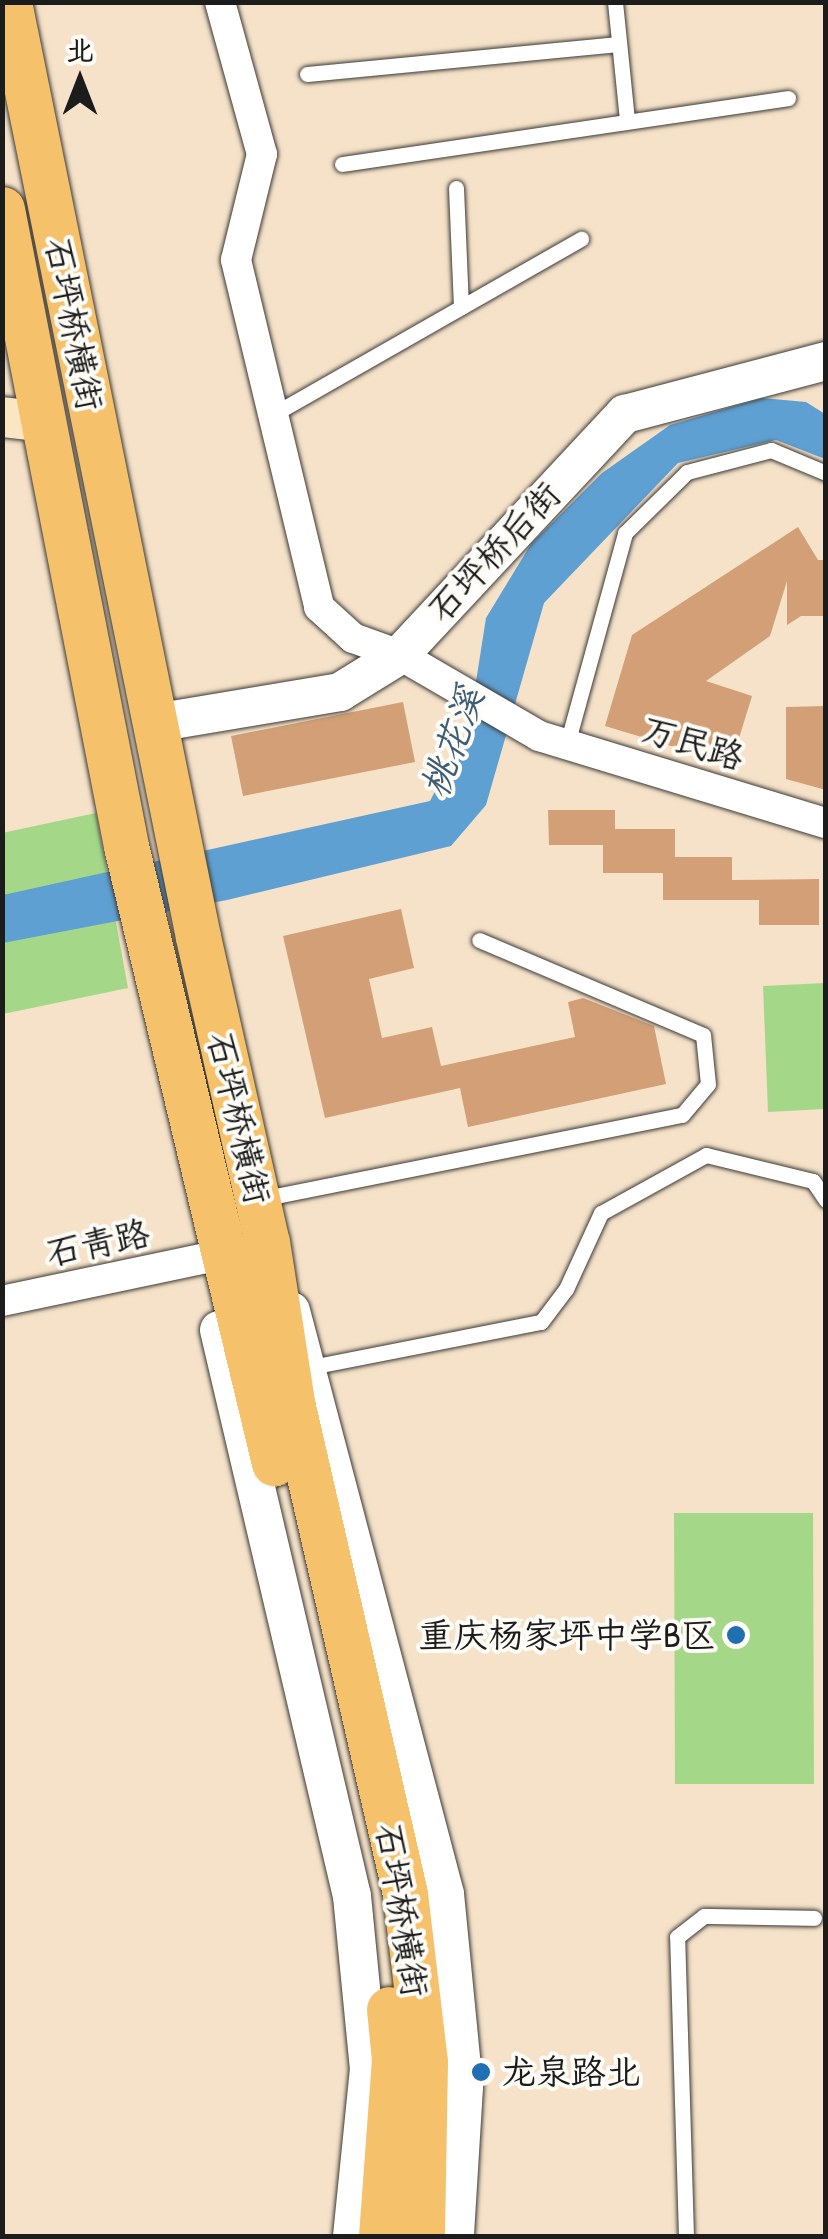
<!DOCTYPE html>
<html>
<head>
<meta charset="utf-8">
<style>
  body { margin:0 }
  #map { position:relative; width:828px; height:2239px; overflow:hidden; background:#f5e2c9; font-family:"Patrick Hand","LXGW WenKai TC",sans-serif }
  div>[style] { position:absolute }
  [style*='--x'] { left:calc(var(--x)*1px); top:calc(var(--y)*1px); width:calc(var(--w)*1px); rotate:calc(var(--a)*1deg) }
  .green>* { inset:0; background:#a4d888 }
  .water>* { inset:0; background:#5fa0d2 }
  .building>* { inset:0; background:#d29f76 }
  .roads { filter:drop-shadow(0 0 2px #3d3a36) drop-shadow(0 0 2px #3d3a36) }
  .service>* { height:15px; margin:-7.5px; padding:0 7.5px; transform-origin:7.5px; border-radius:7.5px; background:#fff }
  .minor>* { height:30px; margin:-15px; padding:0 15px; transform-origin:15px; border-radius:15px; background:#fff }
  .tertiary>* { height:38px; margin:-19px; padding:0 19px; transform-origin:19px; border-radius:19px; background:#fff }
  .secondary>* { height:40px; margin:-20px; padding:0 20px; transform-origin:20px; border-radius:20px; background:#fbe6c4 }
  .primary>* { height:45px; margin:-22.5px; padding:0 22.5px; transform-origin:22.5px; border-radius:22.5px; background:#f5c16b }
  .dots>* { width:28px; height:28px; translate:-50% -50%; box-sizing:border-box; border:5px solid #fdfcf7; border-radius:50% }
  span { translate:-50% -50%; white-space:nowrap; text-align:center; line-height:1.15; -webkit-text-stroke:8px #fdfcf7; paint-order:stroke }
  .street-label { font-size:35px; color:#1c1c1c }
  .poi-label { font-size:35px; color:#1c1c1c }
  .right { translate:-100% -50%; text-align:right }
  .left { translate:0 -50%; text-align:left }
  .water-label { font-size:38px; color:#3e5e77; font-style:italic }
  .frame { position:absolute; inset:0; border:5px solid #1c1c1c; pointer-events:none }
  .north { position:absolute; left:30px; top:30px; width:100px; height:100px; -webkit-text-stroke:8px #fdfcf7; paint-order:stroke; rotate:0deg; font-size:28px; font-weight:700; line-height:40px; text-align:center; color:#1c1c1c }
  .north::after { content:''; display:block; margin:auto; width:35px; height:45px; background:#1c1c1c; clip-path:polygon(50% 0,100% 100%,50% 72%,0 100%) }
</style>
</head>
<body>
<div id="map">
  <div class="green">
    <i style="clip-path:polygon(96px 813px,128px 988px,3px 1014px,2px 833px)"></i>
    <i style="clip-path:polygon(825px 983px,825px 1109px,768px 1112px,763px 986px)"></i>
    <i style="clip-path:polygon(674px 1513px,813px 1513px,814px 1784px,675px 1784px)"></i>
  </div>
  <div class="water">
    <i style="clip-path:polygon(762px 398px,806px 402px,825px 414px,825px 459px,776px 440px,678px 463px,544px 603px,486px 805px,451px 846px,227px 900px,3px 943px,3px 895px,430px 801px,469px 726px,486px 618px,531px 544px,602px 473px,670px 425px)"></i>
  </div>
  <div class="building">
    <i style="clip-path:polygon(798px 527px,818px 560px,826px 560px,826px 616px,801px 616px,787px 625px,787px 581px,770px 636px,706px 681px,752px 696px,731px 764px,605px 726px,632px 635px)"></i>
    <i style="clip-path:polygon(403px 702px,415px 762px,243px 796px,231px 736px)"></i>
    <i style="clip-path:polygon(826px 706px,826px 790px,786px 779px,786px 707px)"></i>
    <i style="clip-path:polygon(548px 810px,615px 810px,615px 829px,675px 829px,675px 857px,732px 857px,732px 880px,819px 879px,819px 925px,759px 925px,759px 900px,663px 900px,663px 873px,603px 873px,603px 845px,549px 845px)"></i>
    <i style="clip-path:polygon(401px 909px,414px 968px,369px 979px,382px 1038px,432px 1027px,441px 1066px,575px 1037px,568px 1002px,583px 998px,654px 1026px,666px 1084px,468px 1127px,460px 1088px,325px 1118px,283px 936px)"></i>
  </div>
  <div class="roads">
    <div class="service">
      <i style="--x:615;--y:2;--w:120;--a:84.2"></i>
      <i style="--x:307;--y:74;--w:313;--a:-5.5"></i>
      <i style="--x:342;--y:164;--w:451;--a:-8.4"></i>
      <i style="--x:456;--y:188;--w:119;--a:87.6"></i>
      <i style="--x:272;--y:415;--w:356;--a:-29.7"></i>
      <i style="--x:567;--y:744;--w:219;--a:-74.6"></i>
      <i style="--x:625;--y:533;--w:87;--a:-44.5"></i>
      <i style="--x:687;--y:472;--w:87;--a:-14.7"></i>
      <i style="--x:771;--y:450;--w:60;--a:22.7"></i>
      <i style="--x:261;--y:1199;--w:429;--a:-11.3"></i>
      <i style="--x:682;--y:1115;--w:40;--a:-50"></i>
      <i style="--x:708;--y:1084;--w:49;--a:-95.8"></i>
      <i style="--x:703;--y:1035;--w:243;--a:-157"></i>
      <i style="--x:311;--y:1367;--w:234;--a:-11.1"></i>
      <i style="--x:541;--y:1322;--w:41;--a:-52.9"></i>
      <i style="--x:566;--y:1289;--w:84;--a:-65.3"></i>
      <i style="--x:601;--y:1213;--w:120;--a:-28.9"></i>
      <i style="--x:706;--y:1155;--w:110;--a:13.7"></i>
      <i style="--x:813;--y:1181;--w:23;--a:56"></i>
      <i style="--x:686;--y:2236;--w:299;--a:-91.7"></i>
      <i style="--x:677;--y:1937;--w:34;--a:-38"></i>
      <i style="--x:704;--y:1916;--w:110;--a:1"></i>
    </div>
    <div class="minor">
      <i style="--x:220;--y:2;--w:158;--a:74.6"></i>
      <i style="--x:262;--y:154;--w:109;--a:103.8"></i>
      <i style="--x:236;--y:260;--w:357;--a:76.5"></i>
      <i style="--x:319;--y:607;--w:46;--a:42.4"></i>
      <i style="--x:353;--y:638;--w:50;--a:19.9"></i>
      <i style="--x:400;--y:655;--w:161;--a:30.2"></i>
      <i style="--x:539;--y:736;--w:300;--a:16.9"></i>
      <i style="--x:2;--y:1301;--w:213;--a:-11.9"></i>
    </div>
    <div class="tertiary">
      <i style="--x:155;--y:723;--w:188;--a:-9.5"></i>
      <i style="--x:340;--y:692;--w:70;--a:-31.7"></i>
      <i style="--x:400;--y:655;--w:330;--a:-47"></i>
      <i style="--x:625;--y:414;--w:208;--a:-14.8"></i>
      <i style="--x:291;--y:1311;--w:603;--a:75.2"></i>
      <i style="--x:445;--y:1894;--w:194;--a:84.4"></i>
      <i style="--x:464;--y:2087;--w:149;--a:93.5"></i>
      <i style="--x:219;--y:1330;--w:581;--a:76.78"></i>
      <i style="--x:352;--y:1896;--w:174;--a:84.4"></i>
      <i style="--x:369;--y:2069;--w:168;--a:95.8"></i>
    </div>
    <div class="secondary">
      <i style="--x:2;--y:417;--w:43;--a:6.6"></i>
    </div>
    <div class="primary">
      <i style="--x:9;--y:2;--w:954;--a:78.57"></i>
      <i style="--x:198;--y:937;--w:313;--a:77.3"></i>
      <i style="--x:267;--y:1242;--w:162;--a:81.1"></i>
      <i style="--x:292;--y:1402;--w:505;--a:77.06"></i>
      <i style="--x:405;--y:1894;--w:169;--a:83.2"></i>
      <i style="--x:425;--y:2062;--w:174;--a:91"></i>
      <i style="--x:2;--y:209;--w:649;--a:78.98"></i>
      <i style="--x:126;--y:846;--w:635;--a:76.51"></i>
      <i style="--x:381;--y:2236;--w:176;--a:-85.8"></i>
      <i style="--x:394;--y:2060;--w:51;--a:-95.6"></i>
    </div>
  </div>
  <div class="dots">
    <i style="left:736px;top:1635px;background:#1f6fb2"></i>
    <i style="left:481px;top:2072px;background:#1f6fb2"></i>
  </div>
  <div class="street-label">
    <span style="left:74px;top:324px;rotate:79deg">石坪桥横街</span>
    <span style="left:494px;top:552px;rotate:-47deg">石坪桥后街</span>
    <span style="left:693px;top:743px;rotate:17deg">万民路</span>
    <span style="left:239px;top:1118px;rotate:77deg">石坪桥横街</span>
    <span style="left:98px;top:1243px;rotate:-12deg">石青路</span>
    <span style="left:402px;top:1910px;rotate:81deg">石坪桥横街</span>
  </div>
  <div class="poi-label">
    <span class="right" style="left:716px;top:1635px">重庆杨家坪中学B区</span>
    <span class="left" style="left:501px;top:2072px">龙泉路北</span>
  </div>
  <div class="water-label">
    <span style="left:452px;top:742px;rotate:-70deg">桃花溪</span>
  </div>
  <div class="frame"></div>
  <div class="north">北</div>
</div>
</body>
</html>
